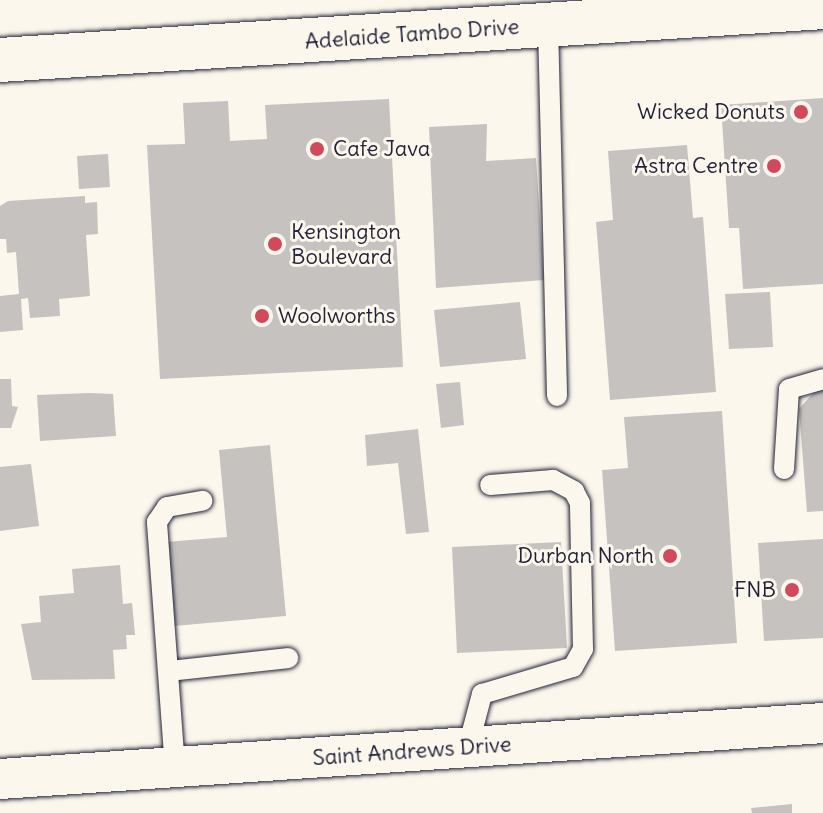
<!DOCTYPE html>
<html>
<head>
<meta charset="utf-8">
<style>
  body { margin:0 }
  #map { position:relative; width:823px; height:813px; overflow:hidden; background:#fbf7ec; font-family:Delius,sans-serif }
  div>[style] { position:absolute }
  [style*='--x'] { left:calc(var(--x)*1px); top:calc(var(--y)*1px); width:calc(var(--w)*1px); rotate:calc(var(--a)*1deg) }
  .building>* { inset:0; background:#c6c2c0 }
  .roads { filter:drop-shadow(0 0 2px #22223b) drop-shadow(0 0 2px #22223b) }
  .lane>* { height:20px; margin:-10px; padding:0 10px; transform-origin:10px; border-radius:10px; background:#fbf7ec }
  .street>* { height:40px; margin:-20px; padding:0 20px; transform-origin:20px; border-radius:20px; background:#fbf7ec }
  .secondary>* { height:44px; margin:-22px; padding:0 22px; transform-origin:22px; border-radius:22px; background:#fbf7ec }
  .dots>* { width:22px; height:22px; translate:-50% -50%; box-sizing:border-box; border:4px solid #fbf7ec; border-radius:50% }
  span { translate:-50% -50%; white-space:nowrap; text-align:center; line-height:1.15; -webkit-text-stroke:6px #fbf7ec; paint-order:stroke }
  .street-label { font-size:22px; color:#22223b }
  .poi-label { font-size:22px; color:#22223b }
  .right { translate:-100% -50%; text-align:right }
  .left { translate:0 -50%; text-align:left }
</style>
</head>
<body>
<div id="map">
  <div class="building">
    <i style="clip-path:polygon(823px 98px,823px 284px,743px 289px,739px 228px,729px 228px,721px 105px)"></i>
    <i style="clip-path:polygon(389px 99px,403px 367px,160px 379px,147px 145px,185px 144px,183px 103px,228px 101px,230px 141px,267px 139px,265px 105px)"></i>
    <i style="clip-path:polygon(487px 124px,486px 161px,536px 158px,544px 280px,436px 288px,429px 127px)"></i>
    <i style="clip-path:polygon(687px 145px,693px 218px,703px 217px,716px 392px,610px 400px,596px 222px,613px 220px,608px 151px)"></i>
    <i style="clip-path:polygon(108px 154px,110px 187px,79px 189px,77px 156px)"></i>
    <i style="clip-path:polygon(85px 196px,85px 203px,97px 202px,98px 234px,86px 235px,90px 296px,59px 299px,60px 316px,30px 318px,28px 298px,21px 299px,23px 330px,0 332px,0 296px,19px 294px,16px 252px,7px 253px,6px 239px,0 239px,0 206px,8px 201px)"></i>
    <i style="clip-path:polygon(770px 292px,773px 347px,729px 349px,725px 294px)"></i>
    <i style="clip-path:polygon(520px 302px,526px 359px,440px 367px,434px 310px)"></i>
    <i style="clip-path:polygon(0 379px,11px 379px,12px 406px,18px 407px,11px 428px,0 428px)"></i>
    <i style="clip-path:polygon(460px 382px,464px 425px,441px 428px,436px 384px)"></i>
    <i style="clip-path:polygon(823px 390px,823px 511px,807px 512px,799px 409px,815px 391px)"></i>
    <i style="clip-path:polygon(89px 393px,113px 394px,116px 436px,40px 441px,37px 395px)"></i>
    <i style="clip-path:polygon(722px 411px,737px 643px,615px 651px,602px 470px,628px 468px,624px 417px)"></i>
    <i style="clip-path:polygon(418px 429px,429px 532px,406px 534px,398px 463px,367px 466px,365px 435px)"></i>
    <i style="clip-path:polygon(270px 445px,286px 616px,174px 626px,166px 542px,227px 537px,219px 450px)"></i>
    <i style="clip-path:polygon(31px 464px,39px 526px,0 531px,0 467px)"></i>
    <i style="clip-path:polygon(823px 539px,823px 638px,764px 641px,758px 543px)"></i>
    <i style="clip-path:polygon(561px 542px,567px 648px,457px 653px,452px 547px)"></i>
    <i style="clip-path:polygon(120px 565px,123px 604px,132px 603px,135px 635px,126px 635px,127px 649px,113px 650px,115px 679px,32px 680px,21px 624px,41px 622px,39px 596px,74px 593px,72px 569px)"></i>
    <i style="clip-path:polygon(792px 804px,792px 813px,752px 813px,751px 808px)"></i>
  </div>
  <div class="roads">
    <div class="lane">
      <i style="--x:548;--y:25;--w:371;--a:88.6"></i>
      <i style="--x:784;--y:469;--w:80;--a:-86.4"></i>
      <i style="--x:789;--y:389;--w:35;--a:-16"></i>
      <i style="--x:169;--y:671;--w:120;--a:-6.2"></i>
      <i style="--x:468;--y:747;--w:55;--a:-75.2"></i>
      <i style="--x:482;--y:694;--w:95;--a:-16.5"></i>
      <i style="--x:573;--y:667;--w:21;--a:-61"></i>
      <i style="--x:583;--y:649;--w:146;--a:-91.2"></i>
      <i style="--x:580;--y:503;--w:13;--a:-117"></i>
      <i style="--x:574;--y:491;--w:24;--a:-152"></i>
      <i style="--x:553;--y:480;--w:63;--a:175.5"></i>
      <i style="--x:175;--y:768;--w:247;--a:-94.2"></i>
      <i style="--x:157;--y:522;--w:18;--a:-56"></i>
      <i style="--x:167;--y:507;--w:36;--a:-10"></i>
    </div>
    <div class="street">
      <i style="--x:0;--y:779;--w:825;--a:-3.89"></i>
    </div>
    <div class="secondary">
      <i style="--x:0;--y:60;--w:825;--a:-3.68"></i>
    </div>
  </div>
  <div class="dots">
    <i style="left:801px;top:112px;background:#d1495b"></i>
    <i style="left:317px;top:149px;background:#d1495b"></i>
    <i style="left:774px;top:166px;background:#d1495b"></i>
    <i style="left:275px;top:244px;background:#d1495b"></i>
    <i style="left:262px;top:316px;background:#d1495b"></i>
    <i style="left:670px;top:556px;background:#d1495b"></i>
    <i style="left:792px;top:590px;background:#d1495b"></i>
  </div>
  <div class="street-label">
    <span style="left:412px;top:34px;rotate:-4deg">Adelaide Tambo Drive</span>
    <span style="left:412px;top:751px;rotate:-4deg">Saint Andrews Drive</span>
  </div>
  <div class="poi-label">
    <span class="right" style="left:785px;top:112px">Wicked Donuts</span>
    <span class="left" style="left:333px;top:149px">Cafe Java</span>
    <span class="right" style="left:758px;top:166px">Astra Centre</span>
    <span class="left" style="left:291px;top:244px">Kensington<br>Boulevard</span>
    <span class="left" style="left:278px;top:316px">Woolworths</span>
    <span class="right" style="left:654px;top:556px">Durban North</span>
    <span class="right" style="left:776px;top:590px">FNB</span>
  </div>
</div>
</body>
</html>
